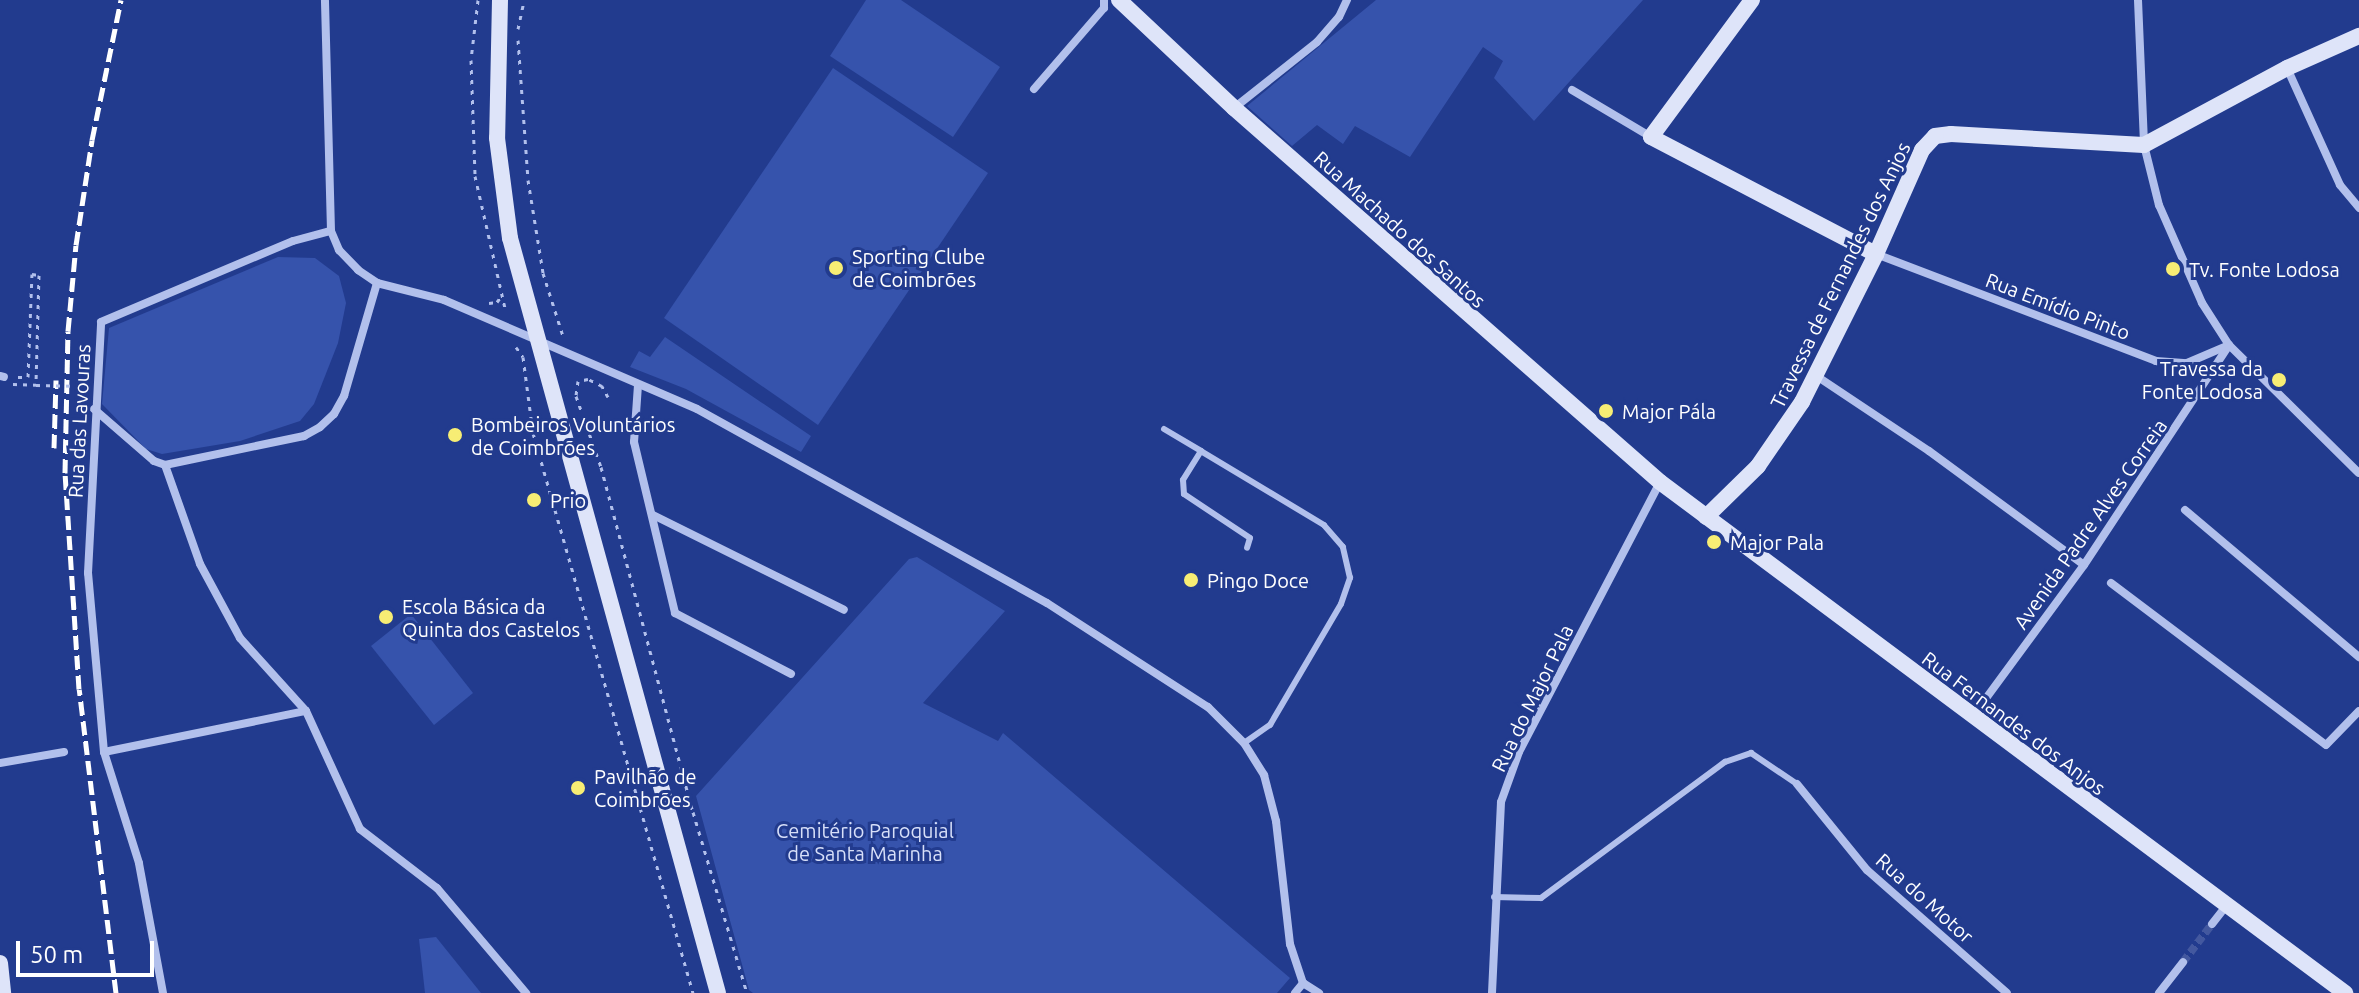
<!DOCTYPE html>
<html>
<head>
<meta charset="utf-8">
<style>
  body { margin:0 }
  #map { position:relative; width:2359px; height:993px; overflow:hidden; background:#223b8e; font-family:Ubuntu,sans-serif }
  div>[style] { position:absolute }
  [style*='--x'] { left:calc(var(--x)*1px); top:calc(var(--y)*1px); width:calc(var(--w)*1px); rotate:calc(var(--a)*1deg) }
  .green>* { inset:0; background:#3653ac }
  .street-tunnel>* { height:8px; margin-top:-4px; transform-origin:0; background:repeating-linear-gradient(90deg,#43589f 0 8px,transparent 0 12px) }
  .path>* { height:3px; margin-top:-1.5px; transform-origin:0; background:repeating-linear-gradient(90deg,#b2c0ec 0 4px,transparent 0 10px) }
  .lane>* { height:6px; margin:-3px; padding:0 3px; transform-origin:3px; border-radius:3px; background:#b2c0ec }
  .street>* { height:8px; margin:-4px; padding:0 4px; transform-origin:4px; border-radius:4px; background:#b2c0ec }
  .secondary>* { height:16px; margin:-8px; padding:0 8px; transform-origin:8px; border-radius:8px; background:#dee4f9 }
  .rail>* { height:5px; margin-top:-2.5px; transform-origin:0; background:repeating-linear-gradient(90deg,#fff 0 14px,transparent 0 20px) }
  .path-bridge>* { height:3px; margin-top:-1.5px; transform-origin:0; background:repeating-linear-gradient(90deg,#b2c0ec 0 4px,transparent 0 10px) }
  .dots>* { width:22px; height:22px; translate:-50% -50%; box-sizing:border-box; border:4px solid #223b8e; border-radius:50% }
  span { translate:-50% -50%; white-space:nowrap; text-align:center; line-height:1.15; -webkit-text-stroke:6px #223b8e; paint-order:stroke }
  .street-label { font-size:20px; color:#fff }
  .poi-label { font-size:20px; color:#fff }
  .left { translate:0 -50%; text-align:left }
  .right { translate:-100% -50%; text-align:right }
  .park-label { font-size:20px; color:#d7dff9 }
  .scale { position:absolute; left:16px; top:941px; width:138px; height:36px; box-sizing:border-box; border:4px solid #fff; border-top:0; padding-left:10px; font-size:24px; line-height:28px; white-space:nowrap; color:#fff; -webkit-text-stroke:6px #223b8e; paint-order:stroke }
</style>
</head>
<body>
<div id="map">
  <div class="green">
    <i style="clip-path:polygon(866px 0,901px 0,1000px 67px,953px 137px,830px 56px)"></i>
    <i style="clip-path:polygon(1376px 0,1643px 0,1534px 121px,1494px 78px,1503px 61px,1483px 47px,1410px 157px,1355px 126px,1343px 144px,1317px 125px,1292px 146px,1247px 106px)"></i>
    <i style="clip-path:polygon(833px 68px,988px 173px,818px 425px,664px 318px)"></i>
    <i style="clip-path:polygon(278px 257px,315px 258px,339px 276px,346px 303px,338px 343px,314px 404px,300px 421px,240px 441px,162px 454px,146px 449px,102px 404px,109px 328px)"></i>
    <i style="clip-path:polygon(665px 337px,811px 436px,801px 452px,686px 389px,630px 367px,639px 351px,650px 357px)"></i>
    <i style="clip-path:polygon(917px 557px,1005px 611px,923px 703px,998px 741px,1003px 733px,1290px 978px,1277px 993px,753px 993px,749px 990px,696px 796px,909px 559px)"></i>
    <i style="clip-path:polygon(411px 614px,473px 693px,434px 725px,371px 646px)"></i>
    <i style="clip-path:polygon(436px 937px,481px 993px,425px 993px,419px 939px)"></i>
  </div>
  <div class="street-tunnel">
    <i style="--x:2183;--y:962;--w:48;--a:-52.7"></i>
  </div>
  <div class="path">
    <i style="--x:478;--y:0;--w:60;--a:96.7"></i>
    <i style="--x:471;--y:60;--w:116;--a:88"></i>
    <i style="--x:475;--y:176;--w:139;--a:77.2"></i>
    <i style="--x:518;--y:29;--w:30;--a:-78"></i>
    <i style="--x:518;--y:40;--w:140;--a:85.9"></i>
    <i style="--x:528;--y:180;--w:94;--a:80.8"></i>
    <i style="--x:543;--y:273;--w:66;--a:72.4"></i>
    <i style="--x:489;--y:303;--w:8;--a:-7"></i>
    <i style="--x:497;--y:302;--w:9;--a:-54"></i>
    <i style="--x:516;--y:347;--w:12;--a:55"></i>
    <i style="--x:523;--y:357;--w:77;--a:82.5"></i>
    <i style="--x:533;--y:433;--w:582;--a:74.05"></i>
    <i style="--x:18;--y:377;--w:10;--a:0"></i>
    <i style="--x:28;--y:377;--w:103;--a:-87.8"></i>
    <i style="--x:32;--y:274;--w:7;--a:8"></i>
    <i style="--x:13;--y:384;--w:23;--a:2"></i>
    <i style="--x:608;--y:397;--w:13;--a:-119"></i>
    <i style="--x:602;--y:386;--w:16;--a:-153"></i>
    <i style="--x:588;--y:379;--w:10;--a:169"></i>
    <i style="--x:578;--y:381;--w:15;--a:98"></i>
    <i style="--x:576;--y:396;--w:75;--a:70.6"></i>
    <i style="--x:601;--y:467;--w:357;--a:75.1"></i>
    <i style="--x:693;--y:812;--w:189;--a:73.4"></i>
  </div>
  <div class="lane">
    <i style="--x:1164;--y:429;--w:43;--a:30.7"></i>
    <i style="--x:1244;--y:743;--w:32;--a:-35"></i>
    <i style="--x:1270;--y:725;--w:140;--a:-59.6"></i>
    <i style="--x:1341;--y:604;--w:28;--a:-71"></i>
    <i style="--x:1350;--y:578;--w:32;--a:-103"></i>
    <i style="--x:1343;--y:547;--w:29;--a:-131"></i>
    <i style="--x:1324;--y:525;--w:144;--a:-149"></i>
    <i style="--x:1201;--y:451;--w:34;--a:122"></i>
    <i style="--x:1183;--y:480;--w:14;--a:86"></i>
    <i style="--x:1184;--y:494;--w:79;--a:33.7"></i>
    <i style="--x:1250;--y:538;--w:10;--a:107"></i>
    <i style="--x:1494;--y:897;--w:47;--a:1.2"></i>
    <i style="--x:1541;--y:898;--w:229;--a:-36.5"></i>
    <i style="--x:1725;--y:762;--w:28;--a:-19"></i>
    <i style="--x:1751;--y:753;--w:55;--a:34"></i>
  </div>
  <div class="street">
    <i style="--x:2138;--y:0;--w:145;--a:87.6"></i>
    <i style="--x:2144;--y:145;--w:62;--a:76"></i>
    <i style="--x:2159;--y:205;--w:107;--a:66.3"></i>
    <i style="--x:2202;--y:303;--w:50;--a:57.3"></i>
    <i style="--x:2229;--y:345;--w:182;--a:44.6"></i>
    <i style="--x:2287;--y:68;--w:128;--a:65.6"></i>
    <i style="--x:2340;--y:185;--w:30;--a:50"></i>
    <i style="--x:1034;--y:89;--w:107;--a:-49.2"></i>
    <i style="--x:1104;--y:8;--w:8;--a:-90"></i>
    <i style="--x:1572;--y:90;--w:92;--a:30.7"></i>
    <i style="--x:1234;--y:108;--w:106;--a:-38.5"></i>
    <i style="--x:1317;--y:42;--w:33;--a:-49"></i>
    <i style="--x:1339;--y:17;--w:19;--a:-65"></i>
    <i style="--x:331;--y:231;--w:21;--a:67"></i>
    <i style="--x:339;--y:250;--w:28;--a:46"></i>
    <i style="--x:358;--y:270;--w:23;--a:34"></i>
    <i style="--x:377;--y:283;--w:69;--a:14.2"></i>
    <i style="--x:444;--y:300;--w:275;--a:23.3"></i>
    <i style="--x:697;--y:409;--w:400;--a:29"></i>
    <i style="--x:1047;--y:603;--w:192;--a:32.9"></i>
    <i style="--x:1208;--y:707;--w:51;--a:45"></i>
    <i style="--x:1244;--y:743;--w:38;--a:58"></i>
    <i style="--x:1264;--y:775;--w:48;--a:75.4"></i>
    <i style="--x:1276;--y:821;--w:124;--a:83.5"></i>
    <i style="--x:1290;--y:944;--w:41;--a:71.6"></i>
    <i style="--x:1876;--y:254;--w:300;--a:20.9"></i>
    <i style="--x:2156;--y:361;--w:31;--a:4"></i>
    <i style="--x:2187;--y:363;--w:46;--a:-23.2"></i>
    <i style="--x:1815;--y:375;--w:137;--a:33.7"></i>
    <i style="--x:1929;--y:451;--w:192;--a:36.3"></i>
    <i style="--x:0;--y:376;--w:4;--a:14"></i>
    <i style="--x:638;--y:385;--w:57;--a:94"></i>
    <i style="--x:634;--y:442;--w:176;--a:76.5"></i>
    <i style="--x:675;--y:613;--w:131;--a:27.7"></i>
    <i style="--x:94;--y:409;--w:79;--a:40.9"></i>
    <i style="--x:154;--y:461;--w:12;--a:20"></i>
    <i style="--x:165;--y:465;--w:105;--a:70.5"></i>
    <i style="--x:200;--y:564;--w:84;--a:61.6"></i>
    <i style="--x:240;--y:638;--w:98;--a:47.9"></i>
    <i style="--x:306;--y:711;--w:130;--a:65.4"></i>
    <i style="--x:360;--y:829;--w:97;--a:37.5"></i>
    <i style="--x:437;--y:888;--w:138;--a:49.7"></i>
    <i style="--x:165;--y:465;--w:142;--a:-11.8"></i>
    <i style="--x:304;--y:436;--w:18;--a:-29"></i>
    <i style="--x:320;--y:427;--w:19;--a:-43"></i>
    <i style="--x:334;--y:414;--w:21;--a:-61"></i>
    <i style="--x:344;--y:396;--w:118;--a:-73.7"></i>
    <i style="--x:2185;--y:510;--w:228;--a:40.2"></i>
    <i style="--x:653;--y:515;--w:213;--a:26.4"></i>
    <i style="--x:2111;--y:583;--w:269;--a:37"></i>
    <i style="--x:2326;--y:745;--w:47;--a:-45.9"></i>
    <i style="--x:1973;--y:716;--w:187;--a:-53.7"></i>
    <i style="--x:2084;--y:565;--w:263;--a:-56.6"></i>
    <i style="--x:104;--y:752;--w:206;--a:-11.5"></i>
    <i style="--x:0;--y:763;--w:65;--a:-9.8"></i>
    <i style="--x:1797;--y:784;--w:111;--a:50.9"></i>
    <i style="--x:1867;--y:870;--w:186;--a:41.3"></i>
    <i style="--x:2212;--y:924;--w:24;--a:-52"></i>
    <i style="--x:1303;--y:983;--w:19;--a:32"></i>
    <i style="--x:163;--y:993;--w:132;--a:-100.5"></i>
    <i style="--x:139;--y:863;--w:116;--a:-107.5"></i>
    <i style="--x:104;--y:752;--w:180;--a:-95.1"></i>
    <i style="--x:88;--y:573;--w:251;--a:-87"></i>
    <i style="--x:101;--y:322;--w:208;--a:-22.9"></i>
    <i style="--x:293;--y:241;--w:39;--a:-15"></i>
    <i style="--x:331;--y:231;--w:231;--a:-91.5"></i>
    <i style="--x:1295;--y:993;--w:13;--a:-51"></i>
    <i style="--x:1492;--y:993;--w:191;--a:-87.3"></i>
    <i style="--x:1501;--y:802;--w:53;--a:-70.2"></i>
    <i style="--x:1519;--y:752;--w:305;--a:-62.4"></i>
    <i style="--x:2159;--y:993;--w:39;--a:-52"></i>
  </div>
  <div class="secondary">
    <i style="--x:500;--y:0;--w:138;--a:91.2"></i>
    <i style="--x:497;--y:138;--w:101;--a:82.6"></i>
    <i style="--x:510;--y:238;--w:783;--a:74.6"></i>
    <i style="--x:1119;--y:0;--w:158;--a:43.2"></i>
    <i style="--x:1234;--y:108;--w:567;--a:41.28"></i>
    <i style="--x:1660;--y:482;--w:855;--a:36.72"></i>
    <i style="--x:1752;--y:0;--w:170;--a:126.4"></i>
    <i style="--x:1651;--y:137;--w:254;--a:27.5"></i>
    <i style="--x:1706;--y:517;--w:73;--a:-44.4"></i>
    <i style="--x:1758;--y:466;--w:78;--a:-55.5"></i>
    <i style="--x:1802;--y:402;--w:165;--a:-63.4"></i>
    <i style="--x:1876;--y:254;--w:114;--a:-66.1"></i>
    <i style="--x:1922;--y:150;--w:19;--a:-47"></i>
    <i style="--x:1935;--y:136;--w:16;--a:-7"></i>
    <i style="--x:1951;--y:134;--w:193;--a:3.3"></i>
    <i style="--x:2144;--y:145;--w:162;--a:-28.3"></i>
    <i style="--x:2287;--y:68;--w:79;--a:-24"></i>
    <i style="--x:0;--y:963;--w:30;--a:84"></i>
  </div>
  <div class="rail">
    <i style="--x:54;--y:448;--w:68;--a:-88.3"></i>
    <i style="--x:116;--y:993;--w:306;--a:-96.9"></i>
    <i style="--x:79;--y:689;--w:216;--a:-93.7"></i>
    <i style="--x:65;--y:473;--w:142;--a:-88.8"></i>
    <i style="--x:68;--y:331;--w:86;--a:-84.7"></i>
    <i style="--x:76;--y:245;--w:106;--a:-81.3"></i>
    <i style="--x:92;--y:140;--w:143;--a:-78.3"></i>
  </div>
  <div class="path-bridge">
    <i style="--x:39;--y:275;--w:110;--a:91.6"></i>
    <i style="--x:36;--y:385;--w:48;--a:1.2"></i>
  </div>
  <div class="dots">
    <i style="left:836px;top:268px;background:#f7ed74"></i>
    <i style="left:2173px;top:269px;background:#f7ed74"></i>
    <i style="left:2279px;top:380px;background:#f7ed74"></i>
    <i style="left:1606px;top:411px;background:#f7ed74"></i>
    <i style="left:455px;top:435px;background:#f7ed74"></i>
    <i style="left:534px;top:500px;background:#f7ed74"></i>
    <i style="left:1714px;top:542px;background:#f7ed74"></i>
    <i style="left:1191px;top:580px;background:#f7ed74"></i>
    <i style="left:386px;top:617px;background:#f7ed74"></i>
    <i style="left:578px;top:788px;background:#f7ed74"></i>
  </div>
  <div class="street-label">
    <span style="left:1400px;top:229px;rotate:42deg">Rua Machado dos Santos</span>
    <span style="left:1840px;top:275px;rotate:-64deg">Travessa de Fernandes dos Anjos</span>
    <span style="left:2058px;top:306px;rotate:21deg">Rua Emídio Pinto</span>
    <span style="left:79px;top:421px;rotate:-87deg">Rua das Lavouras</span>
    <span style="left:2090px;top:524px;rotate:-55deg">Avenida Padre Alves Correia</span>
    <span style="left:1532px;top:698px;rotate:-64deg">Rua do Major Pala</span>
    <span style="left:2014px;top:723px;rotate:37deg">Rua Fernandes dos Anjos</span>
    <span style="left:1925px;top:898px;rotate:42deg">Rua do Motor</span>
  </div>
  <div class="poi-label">
    <span class="left" style="left:852px;top:268px">Sporting Clube<br>de Coimbrões</span>
    <span class="left" style="left:2189px;top:269px">Tv. Fonte Lodosa</span>
    <span class="right" style="left:2263px;top:380px">Travessa da<br>Fonte Lodosa</span>
    <span class="left" style="left:1622px;top:411px">Major Pála</span>
    <span class="left" style="left:471px;top:436px">Bombeiros Voluntários<br>de Coimbrões</span>
    <span class="left" style="left:550px;top:500px">Prio</span>
    <span class="left" style="left:1730px;top:542px">Major Pala</span>
    <span class="left" style="left:1207px;top:580px">Pingo Doce</span>
    <span class="left" style="left:402px;top:618px">Escola Básica da<br>Quinta dos Castelos</span>
    <span class="left" style="left:594px;top:788px">Pavilhão de<br>Coimbrões</span>
  </div>
  <div class="park-label">
    <span style="left:865px;top:842px">Cemitério Paroquial<br>de Santa Marinha</span>
  </div>
  <div class="scale">50 m</div>
</div>
</body>
</html>
